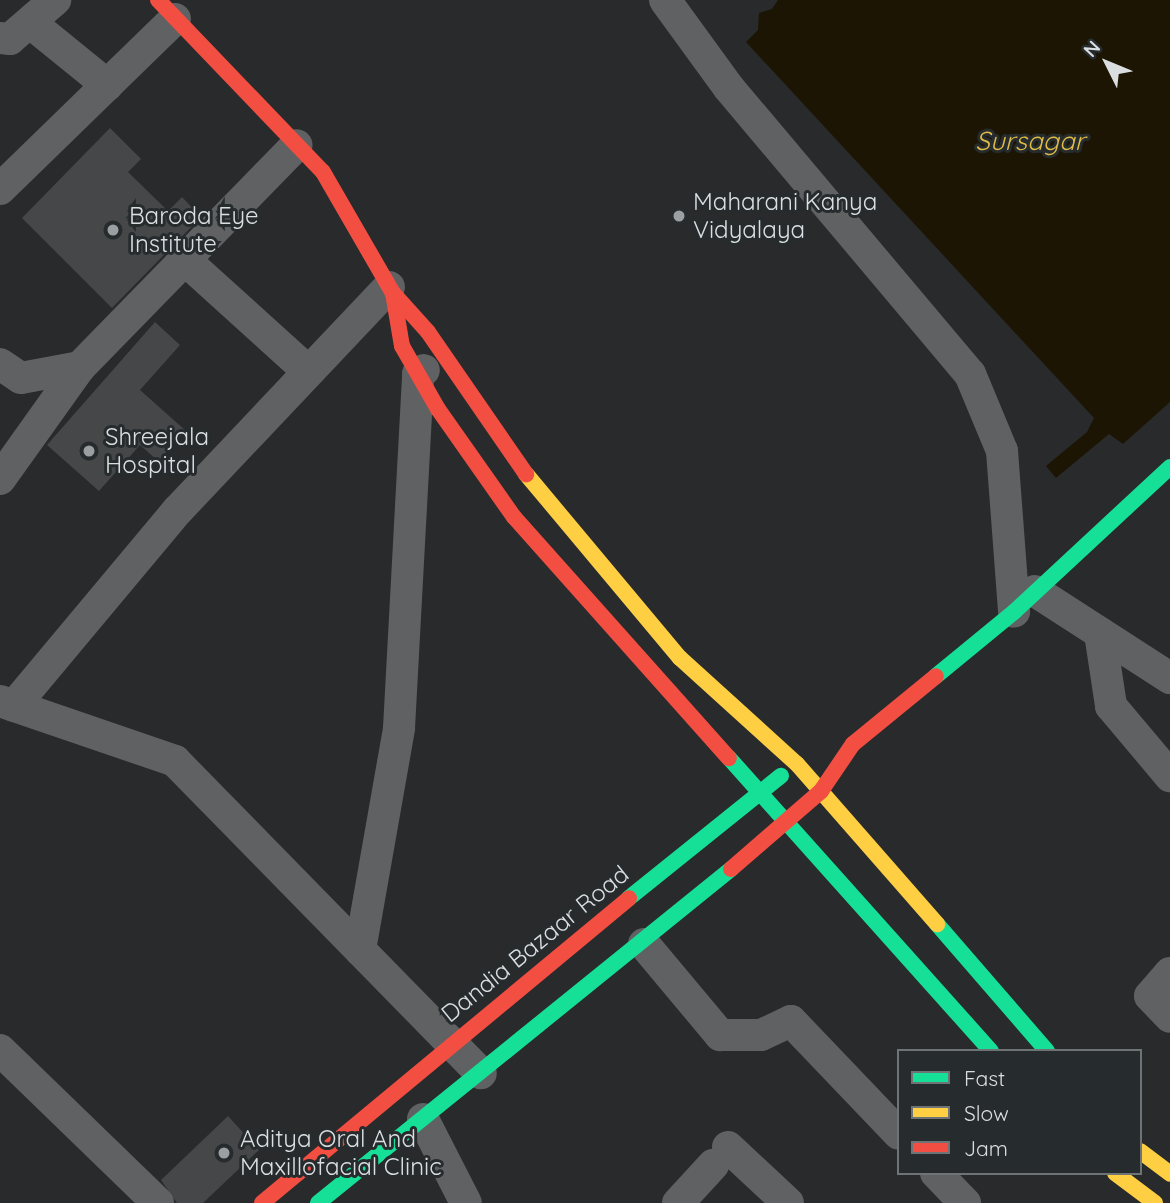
<!DOCTYPE html>
<html>
<head>
<meta charset="utf-8">
<style>
  body { margin:0 }
  #map { position:relative; width:1170px; height:1203px; overflow:hidden; background:#282a2c; font-family:Quicksand,sans-serif }
  div>[style] { position:absolute }
  [style*='--x'] { left:calc(var(--x)*1px); top:calc(var(--y)*1px); width:calc(var(--w)*1px); rotate:calc(var(--a)*1deg) }
  .water>* { inset:0; background:#1c1504 }
  .building>* { inset:0; background:#454748 }
  .street>* { height:32px; margin:-16px; padding:0 16px; transform-origin:16px; border-radius:16px; background:#606163 }
  .fast>* { height:16px; margin:-8px; padding:0 8px; transform-origin:8px; border-radius:8px; background:#16e098 }
  .slow>* { height:16px; margin:-8px; padding:0 8px; transform-origin:8px; border-radius:8px; background:#ffcf43 }
  .jam>* { height:16px; margin:-8px; padding:0 8px; transform-origin:8px; border-radius:8px; background:#f24e42 }
  .dots>* { width:19px; height:19px; translate:-50% -50%; box-sizing:border-box; border:4px solid #262b2e; border-radius:50% }
  span { translate:-50% -50%; white-space:nowrap; text-align:center; line-height:1.15; -webkit-text-stroke:6px #262b2e; paint-order:stroke }
  .poi-label { font-size:24px; color:#dbdee0 }
  .left { translate:0 -50%; text-align:left }
  .street-label { font-size:24px; color:#dbdee0 }
  .water-label { font-size:26px; color:#debb46; font-style:italic }
  .legend { position:absolute; left:897px; top:1049px; width:245px; height:126px; box-sizing:border-box; background:#262b2e; border:2px solid #6e7375; margin:0; padding:9px 12px; list-style:none; font-size:21px; color:#dbdee0 }
  .legend li { display:flex; align-items:center; gap:14px; height:35px }
  .legend b { width:35px; border:2px solid #6e7375 }
  .north { position:absolute; left:1072px; top:28px; width:70px; height:70px; -webkit-text-stroke:5px #262b2e; paint-order:stroke; rotate:313deg; font-size:19px; font-weight:700; line-height:28px; text-align:center; color:#dbdee0 }
  .north::after { content:''; display:block; margin:auto; width:24px; height:32px; background:#dbdee0; clip-path:polygon(50% 0,100% 100%,50% 72%,0 100%) }
</style>
</head>
<body>
<div id="map">
  <div class="water">
    <i style="clip-path:polygon(778px 0,1170px 0,1170px 402px,1123px 444px,1109px 434px,1056px 478px,1046px 466px,1087px 432px,1094px 418px,746px 42px,758px 30px,759px 13px,772px 9px)"></i>
  </div>
  <div class="building">
    <i style="clip-path:polygon(110px 128px,141px 159px,128px 172px,168px 211px,182px 197px,201px 217px,112px 308px,22px 218px)"></i>
    <i style="clip-path:polygon(155px 322px,180px 345px,140px 390px,186px 431px,158px 461px,140px 445px,99px 491px,47px 445px)"></i>
    <i style="clip-path:polygon(228px 1116px,259px 1150px,203px 1203px,177px 1203px,161px 1180px)"></i>
  </div>
  <div class="street">
    <i style="--x:665;--y:0;--w:109;--a:54"></i>
    <i style="--x:729;--y:88;--w:374;--a:49.9"></i>
    <i style="--x:970;--y:374;--w:83;--a:67.4"></i>
    <i style="--x:1002;--y:451;--w:161;--a:85.7"></i>
    <i style="--x:32;--y:24;--w:97;--a:39.1"></i>
    <i style="--x:0;--y:38;--w:10;--a:6"></i>
    <i style="--x:10;--y:39;--w:60;--a:-40.9"></i>
    <i style="--x:0;--y:189;--w:244;--a:-44.2"></i>
    <i style="--x:185;--y:260;--w:166;--a:42.1"></i>
    <i style="--x:0;--y:364;--w:25;--a:34"></i>
    <i style="--x:21;--y:378;--w:60;--a:-10.6"></i>
    <i style="--x:80;--y:367;--w:310;--a:-45.7"></i>
    <i style="--x:0;--y:479;--w:138;--a:-54.5"></i>
    <i style="--x:1035;--y:591;--w:161;--a:32.8"></i>
    <i style="--x:1100;--y:633;--w:74;--a:81.4"></i>
    <i style="--x:1111;--y:706;--w:92;--a:49.9"></i>
    <i style="--x:0;--y:701;--w:185;--a:18.9"></i>
    <i style="--x:175;--y:761;--w:437;--a:45.6"></i>
    <i style="--x:14;--y:706;--w:256;--a:-50.1"></i>
    <i style="--x:178;--y:510;--w:307;--a:-46.6"></i>
    <i style="--x:644;--y:944;--w:119;--a:50.1"></i>
    <i style="--x:720;--y:1035;--w:41;--a:0"></i>
    <i style="--x:761;--y:1035;--w:33;--a:-25"></i>
    <i style="--x:791;--y:1021;--w:156;--a:46.3"></i>
    <i style="--x:360;--y:950;--w:225;--a:-80"></i>
    <i style="--x:399;--y:728;--w:355;--a:-86.9"></i>
    <i style="--x:418;--y:374;--w:7;--a:-34"></i>
    <i style="--x:1170;--y:973;--w:30;--a:131"></i>
    <i style="--x:1150;--y:996;--w:29;--a:46"></i>
    <i style="--x:0;--y:1050;--w:220;--a:44.1"></i>
    <i style="--x:423;--y:1119;--w:94;--a:62.9"></i>
    <i style="--x:728;--y:1147;--w:82;--a:43"></i>
    <i style="--x:936;--y:1173;--w:42;--a:46"></i>
    <i style="--x:678;--y:1203;--w:52;--a:-47.4"></i>
  </div>
  <div class="fast">
    <i style="--x:936;--y:676;--w:101;--a:-39.4"></i>
    <i style="--x:1014;--y:612;--w:213;--a:-42.9"></i>
    <i style="--x:729;--y:758;--w:393;--a:48.2"></i>
    <i style="--x:629;--y:898;--w:195;--a:-38.8"></i>
    <i style="--x:937;--y:924;--w:168;--a:49.1"></i>
    <i style="--x:318;--y:1203;--w:531;--a:-38.96"></i>
  </div>
  <div class="slow">
    <i style="--x:526;--y:474;--w:240;--a:50.1"></i>
    <i style="--x:680;--y:658;--w:158;--a:42.2"></i>
    <i style="--x:797;--y:764;--w:213;--a:48.8"></i>
    <i style="--x:1140;--y:1151;--w:38;--a:37"></i>
    <i style="--x:1115;--y:1173;--w:50;--a:36.9"></i>
  </div>
  <div class="jam">
    <i style="--x:158;--y:0;--w:238;--a:46.2"></i>
    <i style="--x:323;--y:172;--w:140;--a:60"></i>
    <i style="--x:393;--y:293;--w:52;--a:48.1"></i>
    <i style="--x:428;--y:332;--w:173;--a:55.4"></i>
    <i style="--x:393;--y:293;--w:54;--a:80.4"></i>
    <i style="--x:402;--y:346;--w:73;--a:60.3"></i>
    <i style="--x:438;--y:409;--w:132;--a:54.9"></i>
    <i style="--x:514;--y:517;--w:323;--a:48.3"></i>
    <i style="--x:731;--y:869;--w:119;--a:-40.9"></i>
    <i style="--x:821;--y:791;--w:57;--a:-55.8"></i>
    <i style="--x:853;--y:744;--w:107;--a:-39.3"></i>
    <i style="--x:262;--y:1203;--w:477;--a:-39.7"></i>
  </div>
  <div class="dots">
    <i style="left:679px;top:216px;background:#9c9fa1"></i>
    <i style="left:113px;top:230px;background:#9c9fa1"></i>
    <i style="left:89px;top:451px;background:#9c9fa1"></i>
    <i style="left:224px;top:1153px;background:#9c9fa1"></i>
  </div>
  <div class="poi-label">
    <span class="left" style="left:693px;top:216px">Maharani Kanya<br>Vidyalaya</span>
    <span class="left" style="left:129px;top:230px">Baroda Eye<br>Institute</span>
    <span class="left" style="left:105px;top:451px">Shreejala<br>Hospital</span>
    <span class="left" style="left:240px;top:1153px">Aditya Oral And<br>Maxillofacial Clinic</span>
  </div>
  <div class="street-label">
    <span style="left:535px;top:944px;rotate:-39deg">Dandia Bazaar Road</span>
  </div>
  <div class="water-label">
    <span style="left:1030px;top:141px">Sursagar</span>
  </div>
  <ul class="legend">
  <li><b style="height:9px;background:#16e098"></b>Fast</li>
  <li><b style="height:9px;background:#ffcf43"></b>Slow</li>
  <li><b style="height:9px;background:#f24e42"></b>Jam</li>
  </ul>
  <div class="north">N</div>
</div>
</body>
</html>
